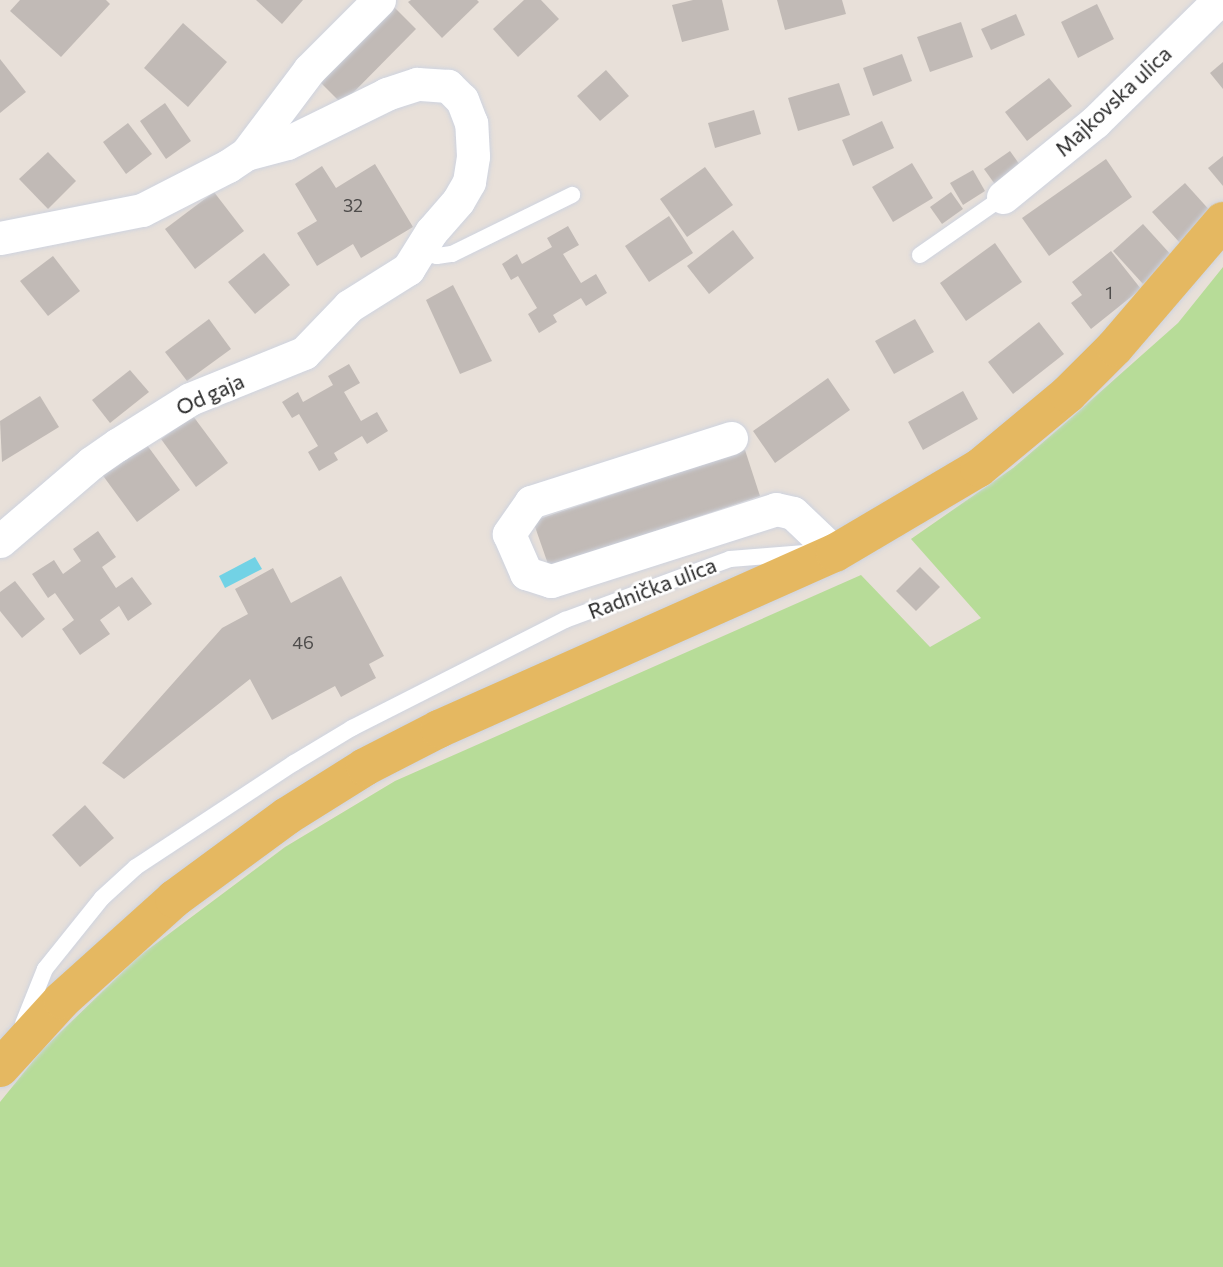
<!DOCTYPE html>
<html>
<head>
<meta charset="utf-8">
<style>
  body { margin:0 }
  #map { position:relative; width:1223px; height:1267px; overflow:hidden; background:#e8e0d9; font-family:Commissioner,sans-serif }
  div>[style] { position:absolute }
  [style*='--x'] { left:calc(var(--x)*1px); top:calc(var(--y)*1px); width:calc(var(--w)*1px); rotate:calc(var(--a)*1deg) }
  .green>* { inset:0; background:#b7dc98 }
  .water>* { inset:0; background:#72d2e5 }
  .building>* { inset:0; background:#c1bab6 }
  .roads { filter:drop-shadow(0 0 2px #ced3df) drop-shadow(0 0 2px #ced3df) }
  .service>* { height:16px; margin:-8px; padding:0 8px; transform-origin:8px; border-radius:8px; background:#fff }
  .minor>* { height:33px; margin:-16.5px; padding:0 16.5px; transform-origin:16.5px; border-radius:16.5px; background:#fff }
  .primary>* { height:38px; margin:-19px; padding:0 19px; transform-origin:19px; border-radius:19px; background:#e5b861 }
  span { translate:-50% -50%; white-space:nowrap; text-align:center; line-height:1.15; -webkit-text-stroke:5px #fff; paint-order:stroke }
  .number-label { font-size:18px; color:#4e4c4b }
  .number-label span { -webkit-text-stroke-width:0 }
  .street-label { font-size:21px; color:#272727 }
</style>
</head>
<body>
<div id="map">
  <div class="green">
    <i style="clip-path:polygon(1223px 267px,1223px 1267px,0 1267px,0 1102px,42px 1050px,138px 957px,285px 847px,395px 781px,861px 575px,930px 647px,981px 618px,911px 539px,1013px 468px,1063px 425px,1178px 323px)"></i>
  </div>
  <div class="water">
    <i style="clip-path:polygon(255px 557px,262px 569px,225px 588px,219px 576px)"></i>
  </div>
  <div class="building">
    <i style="clip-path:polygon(20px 0,106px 0,110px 4px,61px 57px,10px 11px)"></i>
    <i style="clip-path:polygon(256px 0,303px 0,282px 24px)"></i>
    <i style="clip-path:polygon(411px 0,477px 0,479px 2px,442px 38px,408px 2px)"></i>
    <i style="clip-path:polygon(524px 0,541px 0,559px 19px,518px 57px,493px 29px)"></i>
    <i style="clip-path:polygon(693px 0,722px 0,729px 30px,682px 42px,672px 5px)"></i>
    <i style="clip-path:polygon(777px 0,842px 0,846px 14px,785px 30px)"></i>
    <i style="clip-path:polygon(390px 3px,416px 29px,342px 104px,316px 78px)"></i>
    <i style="clip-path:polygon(1097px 4px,1114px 39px,1078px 58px,1061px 22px)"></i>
    <i style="clip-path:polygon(1016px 14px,1025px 35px,991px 50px,981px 29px)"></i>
    <i style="clip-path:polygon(961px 22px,973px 57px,930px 72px,917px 37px)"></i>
    <i style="clip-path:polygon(183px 23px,227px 62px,188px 107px,144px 68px)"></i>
    <i style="clip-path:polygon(902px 54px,912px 81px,873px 96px,863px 68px)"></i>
    <i style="clip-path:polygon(0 59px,26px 92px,0 113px)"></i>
    <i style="clip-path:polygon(1223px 62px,1223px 89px,1210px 73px)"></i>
    <i style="clip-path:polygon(606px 70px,629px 96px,600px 121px,577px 96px)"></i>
    <i style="clip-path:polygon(1049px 78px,1072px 106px,1027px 141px,1005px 112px)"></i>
    <i style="clip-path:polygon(839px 83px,850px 115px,798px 131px,788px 98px)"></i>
    <i style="clip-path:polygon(165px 103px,191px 141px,166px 159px,140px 121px)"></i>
    <i style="clip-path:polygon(754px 110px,761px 134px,715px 148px,708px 123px)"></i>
    <i style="clip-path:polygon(882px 121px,894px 148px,853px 166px,842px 140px)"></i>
    <i style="clip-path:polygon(128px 123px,152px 154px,126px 174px,103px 142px)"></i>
    <i style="clip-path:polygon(1010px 151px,1025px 172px,999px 190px,984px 169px)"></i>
    <i style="clip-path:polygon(48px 152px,76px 181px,48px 209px,19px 179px)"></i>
    <i style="clip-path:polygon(1223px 156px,1223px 186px,1208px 168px)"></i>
    <i style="clip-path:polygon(1106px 159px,1132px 197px,1049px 256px,1022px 218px)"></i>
    <i style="clip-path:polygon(912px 163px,933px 198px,893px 222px,872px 187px)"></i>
    <i style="clip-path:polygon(375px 164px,413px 227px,361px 258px,353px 244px,317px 266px,297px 233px,317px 221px,295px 184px,322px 166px,336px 188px)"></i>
    <i style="clip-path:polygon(705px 167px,733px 205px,687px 237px,660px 199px)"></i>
    <i style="clip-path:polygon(973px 170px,985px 191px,963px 205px,950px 183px)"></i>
    <i style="clip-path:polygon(1185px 183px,1213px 214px,1180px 243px,1152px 212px)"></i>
    <i style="clip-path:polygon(214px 192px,244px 231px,195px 269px,165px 229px)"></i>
    <i style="clip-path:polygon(951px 192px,963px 209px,942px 224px,930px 207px)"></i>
    <i style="clip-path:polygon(669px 216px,693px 253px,649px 282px,625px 246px)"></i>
    <i style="clip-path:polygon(1143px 224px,1173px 257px,1143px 284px,1113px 251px)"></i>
    <i style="clip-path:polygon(568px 226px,579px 245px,563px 254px,581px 283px,596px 274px,607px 293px,586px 306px,581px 298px,553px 315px,557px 322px,539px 333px,528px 314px,537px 308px,518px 276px,511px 280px,502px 264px,517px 254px,522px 264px,552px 247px,547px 238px)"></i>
    <i style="clip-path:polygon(733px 230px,754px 258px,709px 294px,687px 266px)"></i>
    <i style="clip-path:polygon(995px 243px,1022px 282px,966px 321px,940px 283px)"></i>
    <i style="clip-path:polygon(1111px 251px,1141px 289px,1091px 329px,1071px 303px,1082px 295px,1072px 282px)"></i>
    <i style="clip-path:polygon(264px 253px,290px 285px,255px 314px,228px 282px)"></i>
    <i style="clip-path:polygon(53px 256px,80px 291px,48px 316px,20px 281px)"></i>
    <i style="clip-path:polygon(453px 285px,492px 361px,460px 374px,426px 300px)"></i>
    <i style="clip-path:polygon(209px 319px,231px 349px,187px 381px,165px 352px)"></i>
    <i style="clip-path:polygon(915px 319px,934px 352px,894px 374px,875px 341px)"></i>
    <i style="clip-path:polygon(1039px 322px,1064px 354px,1013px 394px,988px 362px)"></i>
    <i style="clip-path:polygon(349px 364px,360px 383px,344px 392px,361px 421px,377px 412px,388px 431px,367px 444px,362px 436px,334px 453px,338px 460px,319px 471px,308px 452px,318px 446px,299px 414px,292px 418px,282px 402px,298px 392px,303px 402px,333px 385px,328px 376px)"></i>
    <i style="clip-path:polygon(130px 370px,149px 392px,110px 423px,92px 400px)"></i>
    <i style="clip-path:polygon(828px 378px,850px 410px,775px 463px,753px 431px)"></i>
    <i style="clip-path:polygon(963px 391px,978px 419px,923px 450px,908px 422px)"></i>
    <i style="clip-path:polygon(40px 396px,59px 427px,2px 462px,0 421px)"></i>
    <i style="clip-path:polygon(193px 416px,228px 463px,196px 487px,161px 439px)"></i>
    <i style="clip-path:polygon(144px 441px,180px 490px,137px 522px,101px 473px)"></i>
    <i style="clip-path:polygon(745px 450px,760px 496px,549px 567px,533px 521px)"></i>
    <i style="clip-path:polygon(98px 531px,116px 557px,102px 567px,116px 588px,132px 577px,152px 604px,128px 621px,119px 606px,100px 620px,110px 634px,80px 655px,62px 629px,74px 620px,55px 593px,48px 598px,32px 574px,54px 560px,63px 574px,81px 561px,73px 549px)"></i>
    <i style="clip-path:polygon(920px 567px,940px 587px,916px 611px,896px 591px)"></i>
    <i style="clip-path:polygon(273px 568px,291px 603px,341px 576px,384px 656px,369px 664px,376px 678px,341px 697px,335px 686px,272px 720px,250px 679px,124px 779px,102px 763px,222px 628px,248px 614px,235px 589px)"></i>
    <i style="clip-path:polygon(15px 581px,45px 619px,22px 638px,0 611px,0 592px)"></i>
    <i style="clip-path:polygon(85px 805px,114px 838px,80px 867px,52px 835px)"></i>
  </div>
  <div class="roads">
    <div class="service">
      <i style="--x:420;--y:253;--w:17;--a:10"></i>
      <i style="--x:437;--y:256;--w:15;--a:-8"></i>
      <i style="--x:452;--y:254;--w:134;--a:-26.2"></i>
      <i style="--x:920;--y:255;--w:101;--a:-34.9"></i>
      <i style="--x:23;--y:1024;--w:59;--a:-68.2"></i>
      <i style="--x:45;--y:969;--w:91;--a:-51.2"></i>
      <i style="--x:102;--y:898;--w:46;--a:-42.4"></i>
      <i style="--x:136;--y:867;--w:189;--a:-33.4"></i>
      <i style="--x:294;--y:763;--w:68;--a:-31.1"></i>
      <i style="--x:352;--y:728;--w:239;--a:-26.9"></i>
      <i style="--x:565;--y:620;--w:176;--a:-20.3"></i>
      <i style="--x:730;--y:559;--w:75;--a:-4.6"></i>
    </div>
    <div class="minor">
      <i style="--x:1003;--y:197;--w:119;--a:-39.2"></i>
      <i style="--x:1095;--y:122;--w:174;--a:-44.5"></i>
      <i style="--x:0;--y:238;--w:145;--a:-11.2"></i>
      <i style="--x:142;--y:210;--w:97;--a:-27.1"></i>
      <i style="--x:228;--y:166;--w:22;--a:-34"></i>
      <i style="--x:246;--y:154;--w:105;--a:-53.1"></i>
      <i style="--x:309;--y:70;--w:99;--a:-45"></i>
      <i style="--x:731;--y:438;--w:210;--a:162.3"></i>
      <i style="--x:531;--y:502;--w:39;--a:125"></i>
      <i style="--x:509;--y:534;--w:43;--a:66.4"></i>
      <i style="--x:526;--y:573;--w:26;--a:18"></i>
      <i style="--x:551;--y:581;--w:236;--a:-17.7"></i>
      <i style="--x:776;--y:509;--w:17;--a:13"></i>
      <i style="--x:793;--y:513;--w:58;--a:43.6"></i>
      <i style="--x:0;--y:541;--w:120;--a:-40.6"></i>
      <i style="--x:91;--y:463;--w:32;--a:-35"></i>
      <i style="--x:117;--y:445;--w:86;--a:-32.2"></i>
      <i style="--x:190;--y:399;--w:123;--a:-22"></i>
      <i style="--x:304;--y:353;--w:65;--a:-46.2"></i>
      <i style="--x:349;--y:306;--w:70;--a:-32.1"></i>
      <i style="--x:408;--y:269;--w:44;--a:-58.1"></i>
      <i style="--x:431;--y:232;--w:41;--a:-48.9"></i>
      <i style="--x:458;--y:201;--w:22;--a:-60"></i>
      <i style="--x:469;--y:182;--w:26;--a:-81"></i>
      <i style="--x:473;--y:156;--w:33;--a:-93"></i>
      <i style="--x:471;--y:123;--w:25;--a:-111"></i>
      <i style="--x:462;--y:100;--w:20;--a:-135"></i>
      <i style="--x:448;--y:86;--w:31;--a:-176"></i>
      <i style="--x:417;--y:84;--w:32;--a:162"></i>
      <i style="--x:387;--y:94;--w:111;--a:153.9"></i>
      <i style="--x:287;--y:143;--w:42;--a:165"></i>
    </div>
    <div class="primary">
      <i style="--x:0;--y:1068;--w:92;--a:-47.6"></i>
      <i style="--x:62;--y:1000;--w:151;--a:-42"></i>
      <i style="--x:174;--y:899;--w:140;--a:-36.3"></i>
      <i style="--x:287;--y:816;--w:92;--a:-32.1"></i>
      <i style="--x:365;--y:767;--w:83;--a:-27.2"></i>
      <i style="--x:439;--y:729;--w:433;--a:-24"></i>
      <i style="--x:835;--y:553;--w:167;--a:-30.6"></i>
      <i style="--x:979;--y:468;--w:116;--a:-39.7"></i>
      <i style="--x:1068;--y:394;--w:66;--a:-45"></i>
      <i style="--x:1115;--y:347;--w:166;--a:-49.4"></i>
    </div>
  </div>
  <div class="number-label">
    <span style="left:353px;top:205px">32</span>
    <span style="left:1109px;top:292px">1</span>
    <span style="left:303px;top:642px">46</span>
  </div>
  <div class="street-label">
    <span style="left:1113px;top:101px;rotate:-43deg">Majkovska ulica</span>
    <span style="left:210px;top:394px;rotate:-24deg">Od gaja</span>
    <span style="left:652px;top:588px;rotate:-21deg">Radnička ulica</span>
  </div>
</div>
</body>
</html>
